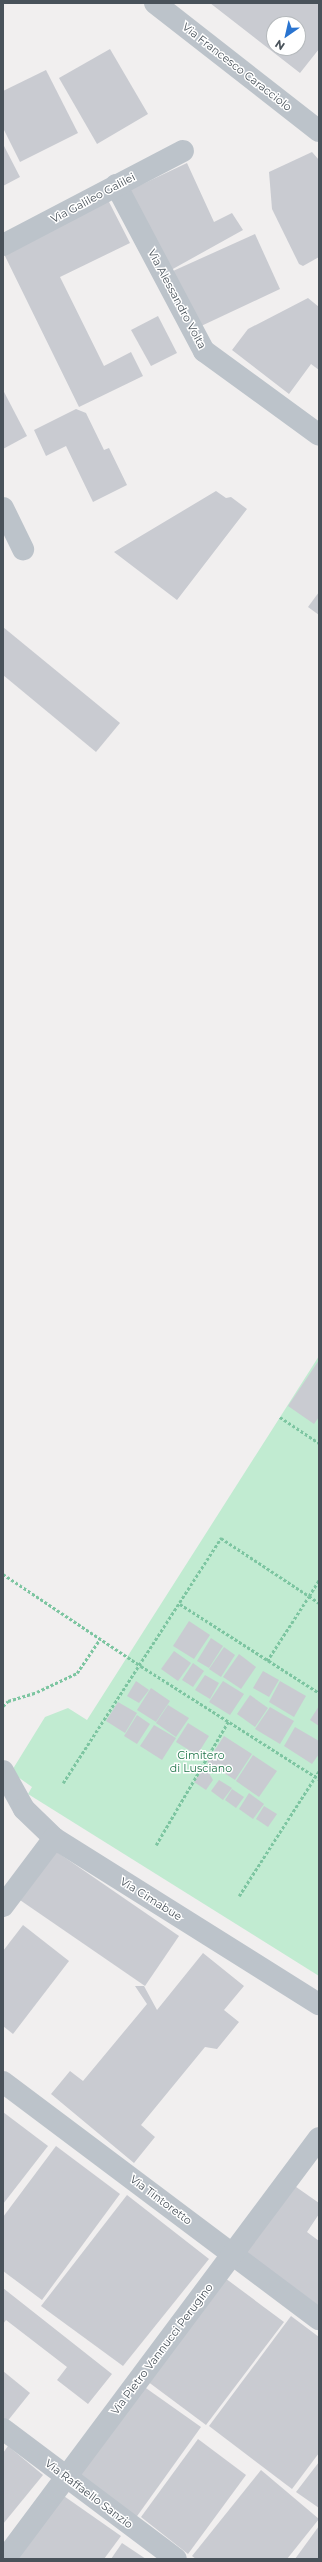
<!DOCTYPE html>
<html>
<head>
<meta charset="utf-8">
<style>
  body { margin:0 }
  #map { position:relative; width:322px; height:2562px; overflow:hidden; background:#f1efef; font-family:Montserrat,sans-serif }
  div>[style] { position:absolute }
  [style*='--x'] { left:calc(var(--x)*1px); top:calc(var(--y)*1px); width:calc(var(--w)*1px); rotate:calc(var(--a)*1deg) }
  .green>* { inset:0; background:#c1ebd1 }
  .building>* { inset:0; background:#c9cbd1 }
  .path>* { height:2.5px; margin-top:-1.25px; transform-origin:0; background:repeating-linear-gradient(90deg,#7dc5a1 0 3px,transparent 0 5px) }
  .minor>* { height:22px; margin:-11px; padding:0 11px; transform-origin:11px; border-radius:11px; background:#bcc3ca }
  span { translate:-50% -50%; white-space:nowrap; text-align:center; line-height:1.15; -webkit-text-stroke:3px #fff; paint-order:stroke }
  .street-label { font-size:11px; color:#49525a }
  .park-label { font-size:11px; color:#20754a }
  .frame { position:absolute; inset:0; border:4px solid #49525a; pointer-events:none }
  .north { position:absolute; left:266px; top:16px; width:40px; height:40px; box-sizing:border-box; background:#fff; border:1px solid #b6babd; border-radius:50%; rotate:214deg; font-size:11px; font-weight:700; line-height:16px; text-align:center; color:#49525a }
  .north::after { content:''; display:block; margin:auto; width:14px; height:18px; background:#2a74d0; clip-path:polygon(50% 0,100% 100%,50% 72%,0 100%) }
</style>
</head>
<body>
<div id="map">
  <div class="green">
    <i style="clip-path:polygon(319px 1356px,319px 1976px,28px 1794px,32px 1787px,11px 1772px,45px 1717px,68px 1708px,87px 1720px)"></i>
  </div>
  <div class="building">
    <i style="clip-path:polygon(evenodd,210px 3px,319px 3px,319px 49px,300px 73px,210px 3px,274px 24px,298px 24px,298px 48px,274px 48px,274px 24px)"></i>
    <i style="clip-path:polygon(110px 49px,148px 114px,97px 144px,59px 78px)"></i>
    <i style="clip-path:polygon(46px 70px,78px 133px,20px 162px,3px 128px,3px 91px)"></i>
    <i style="clip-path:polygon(3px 144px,20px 177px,3px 186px)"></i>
    <i style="clip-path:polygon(312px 152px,319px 160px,319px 257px,303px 266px,299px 264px,272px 209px,269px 172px)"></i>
    <i style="clip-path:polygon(187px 163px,214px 222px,232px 213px,243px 230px,171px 270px,128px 191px)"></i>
    <i style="clip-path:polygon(108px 200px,130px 243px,60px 277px,104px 366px,131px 352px,143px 376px,79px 407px,3px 252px)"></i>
    <i style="clip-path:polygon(255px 234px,280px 289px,199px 327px,173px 271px)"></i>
    <i style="clip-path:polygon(308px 298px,319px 307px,319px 370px,311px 364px,289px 394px,232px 350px,248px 329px)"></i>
    <i style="clip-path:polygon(158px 316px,177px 353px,151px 366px,131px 330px)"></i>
    <i style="clip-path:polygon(3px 390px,27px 436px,3px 449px)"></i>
    <i style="clip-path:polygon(76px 409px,86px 413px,104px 450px,109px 448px,127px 485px,93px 502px,66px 446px,46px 456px,34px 430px)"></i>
    <i style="clip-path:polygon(216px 491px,226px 498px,231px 497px,247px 509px,177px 600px,114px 552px)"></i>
    <i style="clip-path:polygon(319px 592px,319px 615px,308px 607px)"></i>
    <i style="clip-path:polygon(3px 627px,120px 723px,96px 752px,3px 675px)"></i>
    <i style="clip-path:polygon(319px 1360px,319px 1417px,314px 1424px,288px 1406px)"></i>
    <i style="clip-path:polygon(189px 1621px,210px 1635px,194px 1659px,173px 1646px)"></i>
    <i style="clip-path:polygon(211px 1638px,223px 1646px,209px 1668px,197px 1661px)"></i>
    <i style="clip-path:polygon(224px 1647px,235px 1655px,221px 1677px,209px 1669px)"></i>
    <i style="clip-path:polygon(174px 1651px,191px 1663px,178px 1681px,161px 1669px)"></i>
    <i style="clip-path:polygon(239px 1654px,256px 1667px,241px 1689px,223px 1677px)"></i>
    <i style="clip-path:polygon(193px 1663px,204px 1671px,193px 1687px,182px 1680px)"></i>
    <i style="clip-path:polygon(263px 1671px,279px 1680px,269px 1697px,253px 1688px)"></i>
    <i style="clip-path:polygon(205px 1675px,219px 1683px,210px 1699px,195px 1690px)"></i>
    <i style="clip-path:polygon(136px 1681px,149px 1690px,139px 1703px,127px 1696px)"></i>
    <i style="clip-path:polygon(223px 1681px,244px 1694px,230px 1715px,209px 1702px)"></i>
    <i style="clip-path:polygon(280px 1681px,306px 1696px,294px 1717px,269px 1702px)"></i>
    <i style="clip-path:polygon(151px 1688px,170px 1701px,156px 1722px,137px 1710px)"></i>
    <i style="clip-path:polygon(250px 1695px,268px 1708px,255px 1727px,237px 1714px)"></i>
    <i style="clip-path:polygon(118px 1702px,137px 1713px,125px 1733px,106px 1721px)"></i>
    <i style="clip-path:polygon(168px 1705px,189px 1718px,176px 1737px,156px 1723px)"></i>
    <i style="clip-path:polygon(319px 1706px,319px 1726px,310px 1720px)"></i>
    <i style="clip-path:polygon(270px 1707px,294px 1721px,280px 1744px,255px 1729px)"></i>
    <i style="clip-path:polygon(137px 1715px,150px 1724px,137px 1744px,124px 1736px)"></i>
    <i style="clip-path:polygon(188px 1723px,209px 1736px,197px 1755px,176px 1742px)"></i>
    <i style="clip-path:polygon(154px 1725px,176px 1738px,162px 1760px,140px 1746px)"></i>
    <i style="clip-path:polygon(295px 1727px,319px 1741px,319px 1754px,312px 1764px,284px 1746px)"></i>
    <i style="clip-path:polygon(224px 1736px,252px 1754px,235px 1780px,207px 1762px)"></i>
    <i style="clip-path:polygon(253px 1755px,277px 1771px,259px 1797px,236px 1781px)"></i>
    <i style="clip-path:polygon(205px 1766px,213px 1780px,206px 1790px,194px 1782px)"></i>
    <i style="clip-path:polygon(219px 1780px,232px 1788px,223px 1800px,211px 1791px)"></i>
    <i style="clip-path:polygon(232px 1789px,244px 1797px,236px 1808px,225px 1800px)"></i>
    <i style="clip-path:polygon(249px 1793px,264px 1804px,253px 1819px,239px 1809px)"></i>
    <i style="clip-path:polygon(264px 1806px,277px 1814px,268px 1827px,256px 1819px)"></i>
    <i style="clip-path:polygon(51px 1848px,179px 1936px,145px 1986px,17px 1898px)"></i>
    <i style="clip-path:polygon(23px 1925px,69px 1961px,13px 2034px,3px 2026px,3px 1951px)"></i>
    <i style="clip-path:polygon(203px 1953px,244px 1986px,224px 2010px,239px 2022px,217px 2049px,205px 2047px,141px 2125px,155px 2137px,134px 2163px,51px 2094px,70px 2071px,83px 2081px,147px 2004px,135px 1986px,144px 1986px,157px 2010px)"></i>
    <i style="clip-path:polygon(3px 2112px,48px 2146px,3px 2204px)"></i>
    <i style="clip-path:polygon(56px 2146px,120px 2194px,42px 2300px,3px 2271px,3px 2217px)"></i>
    <i style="clip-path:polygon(289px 2182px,319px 2203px,319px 2214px,307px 2232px,319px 2241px,319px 2309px,239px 2253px)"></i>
    <i style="clip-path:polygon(127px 2195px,209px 2259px,123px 2366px,41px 2306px)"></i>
    <i style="clip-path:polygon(225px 2278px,284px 2322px,206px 2425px,147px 2381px)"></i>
    <i style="clip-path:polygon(3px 2288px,112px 2374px,88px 2404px,57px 2380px,67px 2367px,6px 2320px,3px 2324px)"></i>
    <i style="clip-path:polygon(291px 2316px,319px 2337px,319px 2453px,292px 2489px,209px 2426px)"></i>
    <i style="clip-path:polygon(3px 2371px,30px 2393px,6px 2423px,3px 2421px)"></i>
    <i style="clip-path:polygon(143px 2386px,201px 2427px,135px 2519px,79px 2474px)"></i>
    <i style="clip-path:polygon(198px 2439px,246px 2475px,188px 2554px,141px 2517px)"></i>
    <i style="clip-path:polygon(8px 2446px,43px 2475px,3px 2524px,3px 2453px)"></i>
    <i style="clip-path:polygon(319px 2462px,319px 2508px,296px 2492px)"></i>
    <i style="clip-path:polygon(261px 2470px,319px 2519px,287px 2559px,196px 2559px,192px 2556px)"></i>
    <i style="clip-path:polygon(61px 2494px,121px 2536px,104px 2559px,14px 2559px)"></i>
    <i style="clip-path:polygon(319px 2526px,319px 2559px,295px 2559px)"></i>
    <i style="clip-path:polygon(122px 2543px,146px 2559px,111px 2559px)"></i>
  </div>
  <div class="path">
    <i style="--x:280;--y:1417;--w:47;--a:33.7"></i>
    <i style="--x:3;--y:1574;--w:166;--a:33.7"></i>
    <i style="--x:141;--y:1666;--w:211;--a:32.4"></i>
    <i style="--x:180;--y:1604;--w:165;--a:32.6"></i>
    <i style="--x:267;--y:1661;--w:77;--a:-57.1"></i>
    <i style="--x:309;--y:1596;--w:12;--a:35"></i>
    <i style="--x:3;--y:1706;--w:7;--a:-45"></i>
    <i style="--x:8;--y:1701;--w:30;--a:-17"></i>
    <i style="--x:37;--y:1692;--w:44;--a:-25.4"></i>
    <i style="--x:77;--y:1673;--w:41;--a:-55.9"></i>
    <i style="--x:63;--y:1783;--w:292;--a:-57.2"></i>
    <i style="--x:221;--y:1538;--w:105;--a:33.4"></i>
    <i style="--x:309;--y:1596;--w:19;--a:-58"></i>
    <i style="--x:156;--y:1845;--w:143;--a:-59.7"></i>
    <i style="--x:239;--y:1896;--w:148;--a:-57.4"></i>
  </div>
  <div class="minor">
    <i style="--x:155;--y:3;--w:208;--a:38"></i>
    <i style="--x:116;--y:185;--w:188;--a:62.1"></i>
    <i style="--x:204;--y:351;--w:142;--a:36.1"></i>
    <i style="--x:3;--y:245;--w:203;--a:-27.6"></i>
    <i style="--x:3;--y:508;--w:46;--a:64"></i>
    <i style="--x:3;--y:1771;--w:43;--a:61.1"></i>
    <i style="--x:24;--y:1809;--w:42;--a:44"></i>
    <i style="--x:54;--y:1838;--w:313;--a:32.1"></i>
    <i style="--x:3;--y:1906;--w:85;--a:-53.1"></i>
    <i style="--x:3;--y:2082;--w:395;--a:36.9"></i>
    <i style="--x:3;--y:2429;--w:216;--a:36.9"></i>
    <i style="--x:5;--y:2559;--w:525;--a:-53.28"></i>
  </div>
  <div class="street-label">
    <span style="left:237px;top:67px;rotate:38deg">Via Francesco Caracciolo</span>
    <span style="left:93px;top:198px;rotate:-28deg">Via Galileo Galilei</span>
    <span style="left:177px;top:299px;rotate:62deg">Via Alessandro Volta</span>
    <span style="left:151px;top:1899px;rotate:32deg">Via Cimabue</span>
    <span style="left:161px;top:2200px;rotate:37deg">Via Tintoretto</span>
    <span style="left:162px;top:2349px;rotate:-53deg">Via Pietro Vannucci Perugino</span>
    <span style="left:89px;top:2494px;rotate:37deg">Via Raffaello Sanzio</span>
  </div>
  <div class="park-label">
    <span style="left:201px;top:1762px">Cimitero<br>di Lusciano</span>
  </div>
  <div class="frame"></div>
  <div class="north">N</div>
</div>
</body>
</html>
